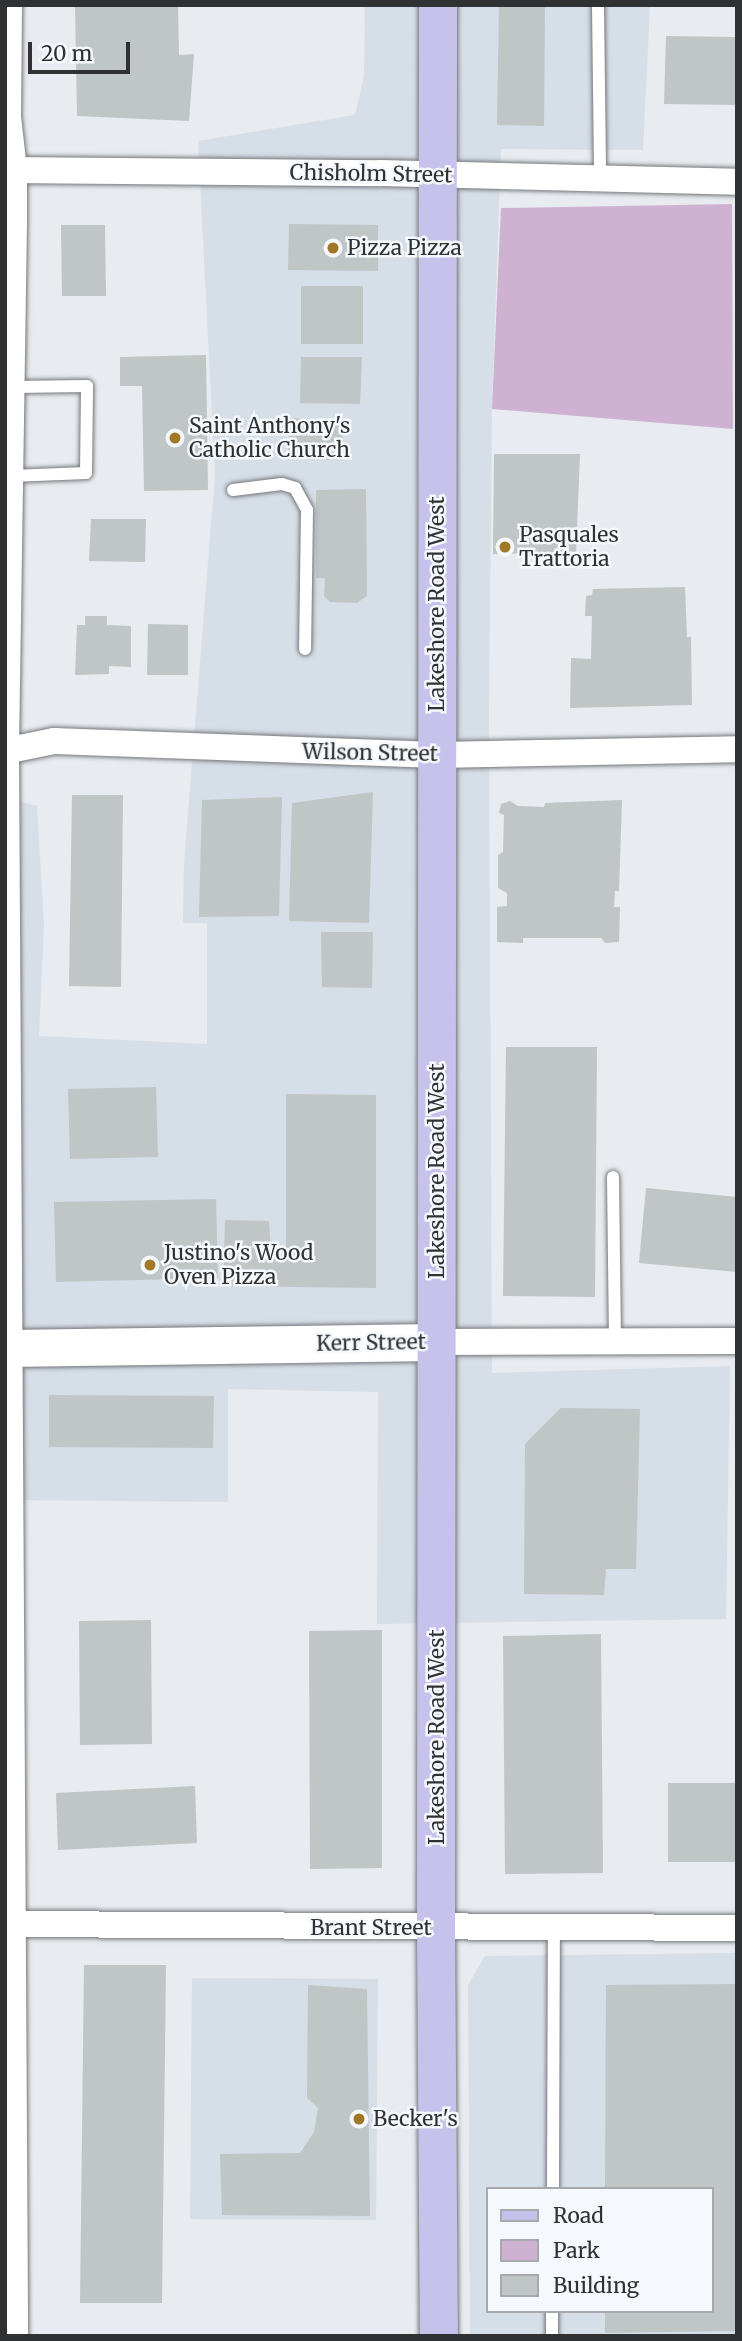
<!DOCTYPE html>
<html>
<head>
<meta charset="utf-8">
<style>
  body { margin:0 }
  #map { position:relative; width:742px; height:2341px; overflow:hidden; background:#e8ebef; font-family:Merriweather,serif }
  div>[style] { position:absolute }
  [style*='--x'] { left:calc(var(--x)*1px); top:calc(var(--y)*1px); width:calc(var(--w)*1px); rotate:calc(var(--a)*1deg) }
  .built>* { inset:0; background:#d6dee7 }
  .green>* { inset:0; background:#cfb2d2 }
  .building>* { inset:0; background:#c0c5c6 }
  .roads { filter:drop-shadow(0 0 2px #76787c) drop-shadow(0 0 2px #76787c) }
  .lane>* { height:12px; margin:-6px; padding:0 6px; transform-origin:6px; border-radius:6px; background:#fff }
  .street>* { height:26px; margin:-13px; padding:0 13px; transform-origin:13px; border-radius:13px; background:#fff }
  .secondary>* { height:37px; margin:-18.5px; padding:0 18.5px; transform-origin:18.5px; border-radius:18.5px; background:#fff }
  .primary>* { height:38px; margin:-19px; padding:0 19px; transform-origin:19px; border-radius:19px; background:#c7c2eb }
  .dots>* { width:19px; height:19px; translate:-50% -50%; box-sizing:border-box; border:4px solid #f5f8fc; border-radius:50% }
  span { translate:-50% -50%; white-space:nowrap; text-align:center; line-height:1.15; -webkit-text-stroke:5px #f5f8fc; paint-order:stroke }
  .street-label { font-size:21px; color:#303132 }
  .poi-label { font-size:21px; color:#303132 }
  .left { translate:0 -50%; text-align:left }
  .frame { position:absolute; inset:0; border:7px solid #303132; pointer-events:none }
  .legend { position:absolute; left:486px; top:2187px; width:228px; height:126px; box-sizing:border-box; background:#f5f8fc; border:2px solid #a6a8ab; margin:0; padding:9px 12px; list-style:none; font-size:21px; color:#303132 }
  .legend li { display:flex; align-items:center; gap:14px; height:35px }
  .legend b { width:35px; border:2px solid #a6a8ab }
  .scale { position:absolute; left:28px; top:42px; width:102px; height:32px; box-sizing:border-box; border:4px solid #303132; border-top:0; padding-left:9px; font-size:21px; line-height:24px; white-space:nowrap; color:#303132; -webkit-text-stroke:5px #f5f8fc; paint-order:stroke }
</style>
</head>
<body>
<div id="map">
  <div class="built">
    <i style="clip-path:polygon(365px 5px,650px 5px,643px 150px,501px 149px,492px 409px,489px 714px,492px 1373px,730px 1366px,726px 1619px,377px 1624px,378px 1392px,228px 1389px,228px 1502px,5px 1500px,5px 798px,37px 806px,44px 925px,39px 1036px,207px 1044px,207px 923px,183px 923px,184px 864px,215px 475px,198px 141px,355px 115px,364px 76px)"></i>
    <i style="clip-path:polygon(evenodd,737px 1953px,737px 2336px,470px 2336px,468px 1985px,485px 1956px,737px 1953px,488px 2189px,712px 2189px,712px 2311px,488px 2311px,488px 2189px)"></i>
    <i style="clip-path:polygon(192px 1978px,378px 1979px,376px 2220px,190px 2219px)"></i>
  </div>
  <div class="green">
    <i style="clip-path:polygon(732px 204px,733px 429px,492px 409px,501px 208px)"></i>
  </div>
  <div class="building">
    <i style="clip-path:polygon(75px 5px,178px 5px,179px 55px,194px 54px,189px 121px,77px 116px)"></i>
    <i style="clip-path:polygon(499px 5px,545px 5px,544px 126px,497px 125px)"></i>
    <i style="clip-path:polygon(666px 36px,737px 37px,737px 105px,664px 104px)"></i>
    <i style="clip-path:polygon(289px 224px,378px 225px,378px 271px,288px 270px)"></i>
    <i style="clip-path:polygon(61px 225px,105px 225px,106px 296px,62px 296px)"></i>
    <i style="clip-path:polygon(301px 286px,363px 286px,363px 344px,301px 344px)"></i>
    <i style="clip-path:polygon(206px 355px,208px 490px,144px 491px,142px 386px,120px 386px,120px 357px)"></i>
    <i style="clip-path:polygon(301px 357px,362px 357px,360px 404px,300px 403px)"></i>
    <i style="clip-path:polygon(289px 418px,343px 421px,342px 460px,288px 460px)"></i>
    <i style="clip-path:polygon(494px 454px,580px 454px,576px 552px,493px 554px)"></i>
    <i style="clip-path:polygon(366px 489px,367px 596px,357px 603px,330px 602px,324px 596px,325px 578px,316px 578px,316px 490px)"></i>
    <i style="clip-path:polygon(91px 519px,146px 519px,145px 562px,89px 561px)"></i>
    <i style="clip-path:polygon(685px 587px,687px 637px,691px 637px,692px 705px,570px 708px,571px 658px,591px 659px,592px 616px,585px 616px,586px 596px,592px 595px,593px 589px)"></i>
    <i style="clip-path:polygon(85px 616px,107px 616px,107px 625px,131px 626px,131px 667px,109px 666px,109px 674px,75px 675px,77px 625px,85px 625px)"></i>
    <i style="clip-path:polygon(148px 624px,188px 625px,188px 675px,147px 675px)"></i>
    <i style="clip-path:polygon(373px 792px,369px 923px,289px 921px,292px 803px)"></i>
    <i style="clip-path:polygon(72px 795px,123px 795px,121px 987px,69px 986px)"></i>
    <i style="clip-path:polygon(282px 797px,279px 916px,199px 917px,202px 800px)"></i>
    <i style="clip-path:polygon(622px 800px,619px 891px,615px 891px,614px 907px,620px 907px,619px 942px,605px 943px,601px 938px,523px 938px,523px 943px,497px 942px,497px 907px,507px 906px,507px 893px,498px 888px,498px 855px,503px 852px,504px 815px,499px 813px,501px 804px,510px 801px,518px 806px,544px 807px,545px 803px)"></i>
    <i style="clip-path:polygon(321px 932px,373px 932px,372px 988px,322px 987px)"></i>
    <i style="clip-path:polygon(506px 1047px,597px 1047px,595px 1297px,503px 1296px)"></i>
    <i style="clip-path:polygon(156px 1087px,158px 1157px,70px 1159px,68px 1089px)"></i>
    <i style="clip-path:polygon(286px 1094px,376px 1095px,376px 1288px,223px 1286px,225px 1220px,269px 1221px,271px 1254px,286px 1254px)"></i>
    <i style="clip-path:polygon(646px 1188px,737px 1197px,737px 1272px,639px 1263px)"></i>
    <i style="clip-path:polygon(216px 1199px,218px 1278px,56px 1282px,54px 1202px)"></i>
    <i style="clip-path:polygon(49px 1395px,214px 1396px,213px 1448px,49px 1447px)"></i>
    <i style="clip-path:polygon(561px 1408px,640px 1409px,636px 1569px,606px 1569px,604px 1595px,524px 1594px,525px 1444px)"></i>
    <i style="clip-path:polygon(151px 1620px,152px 1744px,80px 1745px,79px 1621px)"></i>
    <i style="clip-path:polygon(382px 1630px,382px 1868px,310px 1869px,309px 1631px)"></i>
    <i style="clip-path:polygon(601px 1634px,603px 1873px,505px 1874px,503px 1636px)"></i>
    <i style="clip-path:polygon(668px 1783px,737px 1783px,737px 1862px,668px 1862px)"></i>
    <i style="clip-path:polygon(195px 1786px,197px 1843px,58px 1850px,56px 1793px)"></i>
    <i style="clip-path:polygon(84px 1965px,166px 1965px,162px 2303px,80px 2303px)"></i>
    <i style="clip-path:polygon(737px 1984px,737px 2331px,605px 2333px,605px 2311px,712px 2311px,712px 2189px,605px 2189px,606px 1985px)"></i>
    <i style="clip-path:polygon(308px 1985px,367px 1989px,370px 2216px,222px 2215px,220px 2154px,300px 2153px,314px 2132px,318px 2108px,307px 2098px)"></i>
  </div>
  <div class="roads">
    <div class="lane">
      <i style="--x:598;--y:5;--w:174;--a:89.3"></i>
      <i style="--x:11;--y:476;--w:75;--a:-2.3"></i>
      <i style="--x:86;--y:473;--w:87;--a:-89.3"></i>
      <i style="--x:87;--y:386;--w:74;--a:179.2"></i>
      <i style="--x:233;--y:490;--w:49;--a:-7"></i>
      <i style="--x:282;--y:484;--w:14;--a:17"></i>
      <i style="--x:295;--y:488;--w:25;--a:61"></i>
      <i style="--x:307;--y:510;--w:139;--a:90.8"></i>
      <i style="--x:613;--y:1177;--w:164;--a:89.3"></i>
      <i style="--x:553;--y:2189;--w:261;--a:-89.8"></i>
      <i style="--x:552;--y:2336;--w:25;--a:-90"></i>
    </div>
    <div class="street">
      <i style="--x:9;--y:5;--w:112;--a:90.5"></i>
      <i style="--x:8;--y:117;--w:53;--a:83.5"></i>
      <i style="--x:14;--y:170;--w:52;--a:90"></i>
      <i style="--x:14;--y:222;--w:528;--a:90.87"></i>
      <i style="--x:6;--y:750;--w:1586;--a:89.67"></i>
      <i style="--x:5;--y:170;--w:375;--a:0.5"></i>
      <i style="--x:380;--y:173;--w:357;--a:1.4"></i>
      <i style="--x:5;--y:751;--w:50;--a:-11.5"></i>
      <i style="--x:54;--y:741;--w:383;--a:2.1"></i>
      <i style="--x:437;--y:755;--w:300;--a:-1.1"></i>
      <i style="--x:436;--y:1342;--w:301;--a:-0.2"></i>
      <i style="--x:5;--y:1924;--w:732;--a:0.31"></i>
    </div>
    <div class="secondary">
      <i style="--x:5;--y:1348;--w:431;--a:-0.8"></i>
    </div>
    <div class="primary">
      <i style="--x:438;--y:5;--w:1923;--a:90.06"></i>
      <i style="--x:436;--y:1928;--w:408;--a:89.6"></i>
    </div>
  </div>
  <div class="dots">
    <i style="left:333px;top:248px;background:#a17827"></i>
    <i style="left:175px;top:438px;background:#a17827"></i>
    <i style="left:505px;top:547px;background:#a17827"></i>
    <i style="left:150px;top:1265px;background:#a17827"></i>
    <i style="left:359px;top:2119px;background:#a17827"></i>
  </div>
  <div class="street-label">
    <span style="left:371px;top:174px;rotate:1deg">Chisholm Street</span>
    <span style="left:437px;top:604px;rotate:-90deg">Lakeshore Road West</span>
    <span style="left:370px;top:753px;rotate:1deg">Wilson Street</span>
    <span style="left:437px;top:1171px;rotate:-90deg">Lakeshore Road West</span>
    <span style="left:371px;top:1343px;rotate:-1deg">Kerr Street</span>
    <span style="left:437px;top:1737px;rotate:-90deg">Lakeshore Road West</span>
    <span style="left:371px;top:1928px">Brant Street</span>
  </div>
  <div class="poi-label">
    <span class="left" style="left:347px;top:248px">Pizza Pizza</span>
    <span class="left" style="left:189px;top:438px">Saint Anthony's<br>Catholic Church</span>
    <span class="left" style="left:519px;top:547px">Pasquales<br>Trattoria</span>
    <span class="left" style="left:164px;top:1265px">Justino's Wood<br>Oven Pizza</span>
    <span class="left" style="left:373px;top:2119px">Becker's</span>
  </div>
  <div class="frame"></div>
  <ul class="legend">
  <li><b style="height:9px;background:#c7c2eb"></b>Road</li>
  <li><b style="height:19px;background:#cfb2d2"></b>Park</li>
  <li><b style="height:19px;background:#c0c5c6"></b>Building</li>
  </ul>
  <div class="scale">20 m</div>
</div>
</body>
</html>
